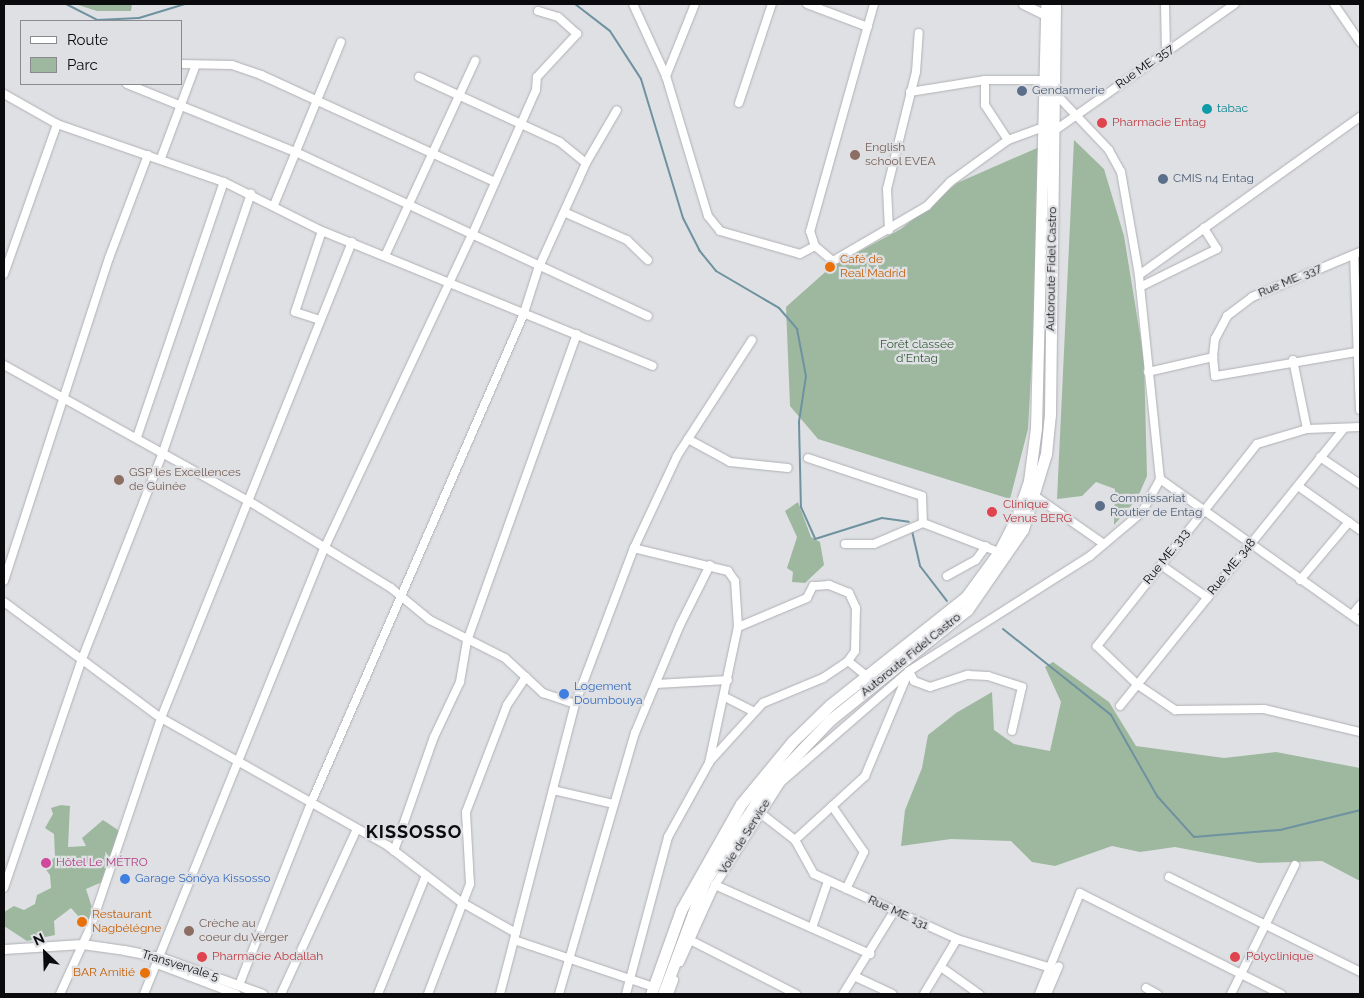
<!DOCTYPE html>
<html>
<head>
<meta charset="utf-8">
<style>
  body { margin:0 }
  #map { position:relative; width:1364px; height:998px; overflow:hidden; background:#dfe0e4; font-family:Raleway,sans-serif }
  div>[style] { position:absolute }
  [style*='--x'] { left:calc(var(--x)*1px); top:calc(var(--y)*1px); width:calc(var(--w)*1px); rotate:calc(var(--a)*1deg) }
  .green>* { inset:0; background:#9eb89f }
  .stream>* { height:2px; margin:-1px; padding:0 1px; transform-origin:1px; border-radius:1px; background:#6e92a0 }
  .roads { filter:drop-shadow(0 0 1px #aeb0b3) drop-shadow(0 0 1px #aeb0b3) }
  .minor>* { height:8px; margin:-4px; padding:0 4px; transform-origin:4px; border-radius:4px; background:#fff }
  .major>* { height:9px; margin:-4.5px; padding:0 4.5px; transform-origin:4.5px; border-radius:4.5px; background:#fff }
  .highway>* { height:11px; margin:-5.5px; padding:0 5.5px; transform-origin:5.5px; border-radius:5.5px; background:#fff }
  .dots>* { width:14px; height:14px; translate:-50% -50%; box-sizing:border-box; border:2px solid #dfe0e4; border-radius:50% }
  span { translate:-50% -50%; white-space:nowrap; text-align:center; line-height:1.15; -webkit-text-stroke:4.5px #dfe0e4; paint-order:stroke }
  .street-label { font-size:12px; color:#0b0b0d }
  .service-label { font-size:12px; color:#4e5e75 }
  .left { translate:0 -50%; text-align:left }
  .culture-label { font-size:12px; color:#0d838f }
  .health-label { font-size:12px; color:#be3a42 }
  .education-label { font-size:12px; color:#785e54 }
  .food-label { font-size:12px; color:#c56008 }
  .right { translate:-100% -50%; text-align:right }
  .park-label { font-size:12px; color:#335b37 }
  .shop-label { font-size:12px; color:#366cbe }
  .hotel-label { font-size:12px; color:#b23c85 }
  .district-label { font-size:18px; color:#0b0b0d; font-weight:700; letter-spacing:1px }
  .frame { position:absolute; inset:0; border:5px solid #0b0b0d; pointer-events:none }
  .legend { position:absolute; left:20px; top:20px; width:162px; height:65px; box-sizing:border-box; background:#dfe0e4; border:1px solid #8a8b8e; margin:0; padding:6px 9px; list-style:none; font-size:15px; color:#0b0b0d }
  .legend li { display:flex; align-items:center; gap:10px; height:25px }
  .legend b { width:25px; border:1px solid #8a8b8e }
  .north { position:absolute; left:20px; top:928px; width:50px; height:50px; -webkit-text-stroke:4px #dfe0e4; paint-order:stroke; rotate:336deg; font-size:14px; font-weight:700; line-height:20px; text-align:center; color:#0b0b0d }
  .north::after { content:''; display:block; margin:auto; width:18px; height:22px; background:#0b0b0d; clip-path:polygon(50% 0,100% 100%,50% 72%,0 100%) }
</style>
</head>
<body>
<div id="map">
  <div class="green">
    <i style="clip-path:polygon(75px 4px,132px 4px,131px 11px,97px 11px)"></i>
    <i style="clip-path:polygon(1074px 140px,1104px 169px,1124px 236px,1144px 359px,1147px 476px,1137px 499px,1114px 525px,1115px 489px,1096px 482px,1082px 496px,1057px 499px)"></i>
    <i style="clip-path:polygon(1044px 145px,1028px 429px,1010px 499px,818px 439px,790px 406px,786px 307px,832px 266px,901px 229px,957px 183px)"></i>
    <i style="clip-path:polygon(798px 502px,811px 537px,820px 542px,824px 565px,805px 583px,792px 582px,793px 572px,787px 568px,797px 537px,785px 511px)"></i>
    <i style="clip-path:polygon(1053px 662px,1109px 702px,1136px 746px,1224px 758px,1276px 752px,1360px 768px,1360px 881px,1322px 861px,1259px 863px,1175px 847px,1140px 852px,1112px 846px,1055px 866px,1032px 862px,1011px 841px,951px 839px,901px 846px,905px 810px,922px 768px,928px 735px,956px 713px,992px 692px,994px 730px,1014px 744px,1050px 751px,1061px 702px,1045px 667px)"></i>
    <i style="clip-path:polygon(61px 805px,70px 806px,68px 847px,86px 846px,82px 838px,103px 820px,118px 830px,119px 850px,110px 856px,109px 879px,86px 889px,96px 920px,87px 926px,71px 908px,54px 921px,55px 935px,27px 941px,4px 926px,4px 912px,14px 906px,24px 910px,35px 904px,37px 895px,51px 888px,50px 875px,44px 867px,55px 857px,54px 834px,45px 828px,53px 814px,51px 808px)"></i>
  </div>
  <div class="stream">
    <i style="--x:32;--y:4;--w:5;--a:0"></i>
    <i style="--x:66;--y:4;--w:35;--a:27"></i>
    <i style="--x:97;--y:20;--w:42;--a:-2.7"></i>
    <i style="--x:139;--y:18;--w:48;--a:-16.9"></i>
    <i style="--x:575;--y:4;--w:44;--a:37.6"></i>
    <i style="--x:610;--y:31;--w:57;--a:57.1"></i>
    <i style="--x:641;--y:79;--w:145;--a:73.2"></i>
    <i style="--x:683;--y:218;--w:36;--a:63"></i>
    <i style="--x:699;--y:250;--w:27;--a:51"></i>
    <i style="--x:716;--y:271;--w:73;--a:30.4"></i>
    <i style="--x:779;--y:308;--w:28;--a:49"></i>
    <i style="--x:797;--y:329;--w:48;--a:79.2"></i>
    <i style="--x:806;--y:376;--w:47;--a:98.7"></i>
    <i style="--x:799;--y:422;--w:85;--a:88.7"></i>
    <i style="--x:801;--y:507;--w:35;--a:66"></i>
    <i style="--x:815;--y:539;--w:70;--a:-17.4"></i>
    <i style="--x:882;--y:518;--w:27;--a:8"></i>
    <i style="--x:912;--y:531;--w:36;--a:77"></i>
    <i style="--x:920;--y:566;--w:44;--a:52.4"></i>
    <i style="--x:1003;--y:629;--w:138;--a:38.5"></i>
    <i style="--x:1111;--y:715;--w:93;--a:60.4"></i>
    <i style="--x:1157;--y:796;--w:55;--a:47.9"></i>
    <i style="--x:1194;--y:837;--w:86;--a:-4.7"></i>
    <i style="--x:1280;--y:830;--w:82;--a:-14"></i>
  </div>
  <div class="roads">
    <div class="minor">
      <i style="--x:633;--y:4;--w:79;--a:65.4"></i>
      <i style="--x:695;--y:4;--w:78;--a:111.9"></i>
      <i style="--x:666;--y:76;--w:146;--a:73.3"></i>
      <i style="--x:708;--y:216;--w:19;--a:51"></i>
      <i style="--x:720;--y:231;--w:83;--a:16"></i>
      <i style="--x:800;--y:254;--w:17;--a:-28"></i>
      <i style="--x:807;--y:4;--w:65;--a:20.7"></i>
      <i style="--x:874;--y:4;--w:236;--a:105.7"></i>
      <i style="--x:810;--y:231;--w:16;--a:72"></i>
      <i style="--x:815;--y:246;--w:23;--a:40"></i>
      <i style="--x:833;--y:261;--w:109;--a:-30.3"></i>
      <i style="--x:927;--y:206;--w:33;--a:-46"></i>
      <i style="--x:950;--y:182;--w:72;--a:-35.9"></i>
      <i style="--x:1008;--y:140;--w:38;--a:-20"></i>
      <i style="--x:1165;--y:4;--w:48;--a:88.8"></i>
      <i style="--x:1334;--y:4;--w:46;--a:55.6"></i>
      <i style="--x:181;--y:64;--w:51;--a:1.1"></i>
      <i style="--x:232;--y:65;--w:31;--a:19"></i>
      <i style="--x:261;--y:75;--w:257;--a:24.6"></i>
      <i style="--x:419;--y:77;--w:155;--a:24.7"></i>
      <i style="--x:560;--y:142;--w:33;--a:39"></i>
      <i style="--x:985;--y:80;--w:25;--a:90"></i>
      <i style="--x:985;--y:105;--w:42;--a:56.7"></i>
      <i style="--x:127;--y:84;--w:184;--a:22"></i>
      <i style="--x:298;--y:153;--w:386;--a:25"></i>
      <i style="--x:910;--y:92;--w:76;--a:-9.1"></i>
      <i style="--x:985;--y:80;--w:59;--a:0"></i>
      <i style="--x:4;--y:94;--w:61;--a:29.5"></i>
      <i style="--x:57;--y:124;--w:177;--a:19.2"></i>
      <i style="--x:224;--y:182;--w:110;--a:26.6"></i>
      <i style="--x:322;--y:231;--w:357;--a:22.2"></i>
      <i style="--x:739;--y:103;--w:104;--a:-71.6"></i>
      <i style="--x:1054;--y:131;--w:221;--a:-35.1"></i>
      <i style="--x:161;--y:158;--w:97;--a:-69.5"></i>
      <i style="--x:274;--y:205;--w:176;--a:-67.7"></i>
      <i style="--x:566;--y:213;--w:67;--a:23.9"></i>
      <i style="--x:627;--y:240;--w:29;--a:44"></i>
      <i style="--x:889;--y:230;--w:41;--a:-92.8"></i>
      <i style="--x:887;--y:189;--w:121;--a:-76.1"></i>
      <i style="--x:916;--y:72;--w:39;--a:-86"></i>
      <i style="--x:1354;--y:255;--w:155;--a:87.8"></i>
      <i style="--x:385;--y:256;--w:215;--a:-65.2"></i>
      <i style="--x:4;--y:274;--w:159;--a:-70.5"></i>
      <i style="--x:1139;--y:275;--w:272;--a:-35.6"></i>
      <i style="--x:1140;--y:287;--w:86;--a:-26.3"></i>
      <i style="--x:1217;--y:249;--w:25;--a:-122"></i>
      <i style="--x:320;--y:320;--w:26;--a:-162"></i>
      <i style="--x:295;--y:312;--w:85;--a:-71.6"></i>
      <i style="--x:1356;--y:352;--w:143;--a:170.3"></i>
      <i style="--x:1215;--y:376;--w:19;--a:-96"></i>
      <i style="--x:1213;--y:357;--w:18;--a:-84"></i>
      <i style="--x:1215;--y:339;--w:26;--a:-62"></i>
      <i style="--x:1227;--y:316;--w:31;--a:-37"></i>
      <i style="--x:1252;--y:297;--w:117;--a:-22.6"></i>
      <i style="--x:1293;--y:360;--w:70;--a:78.5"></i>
      <i style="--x:4;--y:365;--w:278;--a:29.1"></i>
      <i style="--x:247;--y:500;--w:169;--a:31.4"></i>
      <i style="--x:391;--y:588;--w:50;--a:39.4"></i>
      <i style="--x:430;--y:620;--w:84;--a:26.9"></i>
      <i style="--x:505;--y:658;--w:52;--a:42.6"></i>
      <i style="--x:543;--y:693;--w:34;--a:19"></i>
      <i style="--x:1148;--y:372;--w:67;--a:-13"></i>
      <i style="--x:1360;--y:427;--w:53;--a:177.8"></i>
      <i style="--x:1307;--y:429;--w:52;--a:163.3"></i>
      <i style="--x:1257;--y:444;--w:258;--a:128.4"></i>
      <i style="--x:1097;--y:646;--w:57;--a:43.6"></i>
      <i style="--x:1138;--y:685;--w:45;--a:34"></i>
      <i style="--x:1175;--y:710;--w:89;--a:-0.6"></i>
      <i style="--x:1264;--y:709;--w:99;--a:13.5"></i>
      <i style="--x:137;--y:437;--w:269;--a:-71.2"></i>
      <i style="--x:688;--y:439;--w:48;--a:28.7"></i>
      <i style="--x:730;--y:462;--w:58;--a:5.9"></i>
      <i style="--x:1320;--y:457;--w:48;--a:34"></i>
      <i style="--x:808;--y:458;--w:120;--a:18.4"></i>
      <i style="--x:922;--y:496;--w:27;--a:88"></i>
      <i style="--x:923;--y:523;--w:81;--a:20.9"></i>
      <i style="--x:1160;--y:479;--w:245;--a:35.4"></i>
      <i style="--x:1298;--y:486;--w:76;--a:35.4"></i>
      <i style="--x:1035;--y:496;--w:84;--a:34.8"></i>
      <i style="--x:845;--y:544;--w:29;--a:0"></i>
      <i style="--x:874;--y:544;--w:53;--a:-23.2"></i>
      <i style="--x:1161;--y:565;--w:57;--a:35.1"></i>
      <i style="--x:947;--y:576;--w:33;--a:-29"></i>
      <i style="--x:976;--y:560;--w:17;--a:-54"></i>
      <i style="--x:1300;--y:580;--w:76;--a:-49.8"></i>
      <i style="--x:4;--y:581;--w:340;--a:-72"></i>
      <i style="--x:109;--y:258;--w:110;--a:-69.3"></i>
      <i style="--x:4;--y:602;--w:195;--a:36.5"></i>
      <i style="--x:161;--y:718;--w:261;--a:29.4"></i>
      <i style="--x:388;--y:846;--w:92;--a:37.5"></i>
      <i style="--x:461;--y:902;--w:63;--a:29.4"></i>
      <i style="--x:1352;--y:615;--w:13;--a:-51"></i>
      <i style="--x:848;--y:661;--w:26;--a:39"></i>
      <i style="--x:909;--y:671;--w:11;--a:63"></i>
      <i style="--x:914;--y:681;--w:17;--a:21"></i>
      <i style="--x:930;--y:687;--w:40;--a:-18"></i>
      <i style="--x:968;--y:675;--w:20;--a:3"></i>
      <i style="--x:988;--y:676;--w:36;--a:18"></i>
      <i style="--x:1022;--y:687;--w:45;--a:102.8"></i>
      <i style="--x:656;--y:684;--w:72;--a:-3.2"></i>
      <i style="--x:725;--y:697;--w:30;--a:27"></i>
      <i style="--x:1120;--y:706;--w:357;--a:-51.1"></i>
      <i style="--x:710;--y:761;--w:79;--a:-47.6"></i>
      <i style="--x:763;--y:703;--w:65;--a:-22.6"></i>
      <i style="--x:823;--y:678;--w:30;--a:-34"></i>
      <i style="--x:848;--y:661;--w:12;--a:-55"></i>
      <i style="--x:855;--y:651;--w:43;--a:-88.7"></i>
      <i style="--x:856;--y:608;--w:17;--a:-115"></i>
      <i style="--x:849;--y:593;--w:22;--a:-158"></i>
      <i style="--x:829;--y:585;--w:16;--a:176"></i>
      <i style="--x:813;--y:586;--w:13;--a:117"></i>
      <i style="--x:807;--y:598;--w:75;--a:157.2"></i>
      <i style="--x:553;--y:790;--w:62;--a:13.1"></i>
      <i style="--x:832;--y:806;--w:56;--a:55.2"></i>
      <i style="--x:864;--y:852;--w:41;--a:115.9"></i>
      <i style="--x:759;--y:812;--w:46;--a:37.9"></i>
      <i style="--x:795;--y:840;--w:95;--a:-42.4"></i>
      <i style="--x:865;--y:776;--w:112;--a:-67.3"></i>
      <i style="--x:795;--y:840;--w:39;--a:61"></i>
      <i style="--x:814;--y:874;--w:157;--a:24.4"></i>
      <i style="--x:957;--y:939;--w:98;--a:17.1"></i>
      <i style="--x:394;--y:851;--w:121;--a:-70.7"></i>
      <i style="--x:434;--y:737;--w:61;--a:-64.7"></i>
      <i style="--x:460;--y:682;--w:42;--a:-80.3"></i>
      <i style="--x:467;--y:641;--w:326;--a:-70.3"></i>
      <i style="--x:1169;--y:877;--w:213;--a:26.4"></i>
      <i style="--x:715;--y:885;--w:170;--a:24"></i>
      <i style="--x:4;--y:888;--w:242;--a:-71.2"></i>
      <i style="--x:82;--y:659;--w:222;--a:-68.6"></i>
      <i style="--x:163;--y:452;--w:273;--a:-71.2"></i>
      <i style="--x:812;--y:928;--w:50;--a:-71.2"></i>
      <i style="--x:514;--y:940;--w:148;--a:18.6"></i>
      <i style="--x:690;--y:940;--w:119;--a:27"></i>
      <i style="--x:680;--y:962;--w:85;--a:-65.6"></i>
      <i style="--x:715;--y:885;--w:122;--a:-57.3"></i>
      <i style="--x:781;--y:782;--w:169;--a:-40.9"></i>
      <i style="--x:909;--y:671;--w:214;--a:-32.4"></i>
      <i style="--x:1090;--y:556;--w:68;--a:-40.2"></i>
      <i style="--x:1142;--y:512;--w:38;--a:-61"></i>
      <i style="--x:1160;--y:479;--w:205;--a:-95.9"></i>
      <i style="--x:1139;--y:275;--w:105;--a:-99.9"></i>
      <i style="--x:1121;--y:172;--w:25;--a:-119"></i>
      <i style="--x:1109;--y:150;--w:81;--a:-133.5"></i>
      <i style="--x:157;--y:964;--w:85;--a:20.8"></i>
      <i style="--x:941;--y:967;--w:47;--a:35.4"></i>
      <i style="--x:856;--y:977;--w:40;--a:25"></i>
      <i style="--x:239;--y:985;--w:196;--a:-68.4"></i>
      <i style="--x:311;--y:803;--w:531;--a:-66.48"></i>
      <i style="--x:523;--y:316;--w:49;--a:-72.3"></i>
      <i style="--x:538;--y:269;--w:116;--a:-65.6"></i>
      <i style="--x:586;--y:163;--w:61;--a:-59.7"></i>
      <i style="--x:1146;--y:988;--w:13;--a:29"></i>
      <i style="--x:60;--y:994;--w:75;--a:-65.5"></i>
      <i style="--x:91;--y:926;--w:219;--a:-71.4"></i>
      <i style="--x:161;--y:718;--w:513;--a:-68.14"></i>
      <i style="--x:144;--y:994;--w:480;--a:-68"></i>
      <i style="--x:324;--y:549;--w:347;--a:-64.8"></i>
      <i style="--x:472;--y:235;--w:158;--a:-66.2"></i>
      <i style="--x:536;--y:90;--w:13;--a:-86"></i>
      <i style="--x:537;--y:77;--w:59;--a:-47.1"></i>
      <i style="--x:577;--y:34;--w:25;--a:-138"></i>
      <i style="--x:558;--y:17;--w:21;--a:-163"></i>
      <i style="--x:281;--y:994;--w:182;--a:-65.3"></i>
      <i style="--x:378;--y:994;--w:128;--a:-68"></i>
      <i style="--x:428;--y:994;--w:118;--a:-69.1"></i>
      <i style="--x:470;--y:884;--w:72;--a:-93.2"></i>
      <i style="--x:466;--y:812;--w:115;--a:-69"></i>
      <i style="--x:507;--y:705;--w:34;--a:-56"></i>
      <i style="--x:500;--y:994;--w:300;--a:-75.5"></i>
      <i style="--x:575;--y:704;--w:167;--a:-69.3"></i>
      <i style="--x:634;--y:548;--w:102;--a:-64.9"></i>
      <i style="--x:677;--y:456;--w:138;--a:-57.1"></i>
      <i style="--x:559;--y:994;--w:272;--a:-73.8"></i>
      <i style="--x:635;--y:733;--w:117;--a:-67.4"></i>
      <i style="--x:680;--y:625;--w:67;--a:-63.4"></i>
      <i style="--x:626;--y:994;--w:163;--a:-75"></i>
      <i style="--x:668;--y:837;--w:85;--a:-61"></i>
      <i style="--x:709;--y:763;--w:139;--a:-78"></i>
      <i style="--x:738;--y:627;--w:46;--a:-93.7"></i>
      <i style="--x:735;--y:581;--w:12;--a:-125"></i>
      <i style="--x:728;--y:571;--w:97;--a:-166.3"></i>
      <i style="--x:669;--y:994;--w:15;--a:-70"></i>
      <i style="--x:843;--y:994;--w:95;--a:-58.3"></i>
      <i style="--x:924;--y:994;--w:64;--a:-59"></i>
      <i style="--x:1039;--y:994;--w:109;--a:-67.9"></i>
      <i style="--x:1080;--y:893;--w:225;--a:26.7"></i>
      <i style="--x:1047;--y:994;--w:30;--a:-67"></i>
      <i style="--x:1231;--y:994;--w:144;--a:-63.6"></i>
    </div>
    <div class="major">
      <i style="--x:1023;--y:4;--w:25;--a:26"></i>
      <i style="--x:4;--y:949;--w:78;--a:-3.7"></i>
      <i style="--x:82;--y:944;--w:42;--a:8.1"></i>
      <i style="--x:124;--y:950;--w:37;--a:11"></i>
      <i style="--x:160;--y:957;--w:109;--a:19.8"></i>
    </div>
    <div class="highway">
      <i style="--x:651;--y:994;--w:89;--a:-70.3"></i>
      <i style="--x:681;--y:910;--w:122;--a:-60.5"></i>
      <i style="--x:741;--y:804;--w:80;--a:-50.6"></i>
      <i style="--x:792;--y:742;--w:53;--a:-44.2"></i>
      <i style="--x:830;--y:705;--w:174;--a:-38.5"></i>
      <i style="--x:966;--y:597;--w:56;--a:-53.7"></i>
      <i style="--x:999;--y:552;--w:37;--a:-63"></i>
      <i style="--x:1016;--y:519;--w:40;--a:-71.1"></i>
      <i style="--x:1029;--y:481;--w:53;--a:-82.5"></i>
      <i style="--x:1036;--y:428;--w:424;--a:-88.6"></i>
      <i style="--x:663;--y:994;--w:121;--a:-69.6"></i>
      <i style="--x:705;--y:881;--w:113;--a:-56.9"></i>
      <i style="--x:767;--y:786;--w:91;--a:-46.3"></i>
      <i style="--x:830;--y:720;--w:176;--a:-38.8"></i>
      <i style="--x:967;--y:610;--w:98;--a:-55.3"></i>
      <i style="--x:1023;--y:529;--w:78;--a:-73"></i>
      <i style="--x:1046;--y:454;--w:40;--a:-84.3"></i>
      <i style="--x:1050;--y:414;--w:410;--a:-89.3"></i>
    </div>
  </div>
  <div class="dots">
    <i style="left:1022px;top:91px;background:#5c6f8a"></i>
    <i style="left:1207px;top:109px;background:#0f9aa8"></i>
    <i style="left:1102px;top:123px;background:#e0444e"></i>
    <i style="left:855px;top:155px;background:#8d6e63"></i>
    <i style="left:1163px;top:179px;background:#5c6f8a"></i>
    <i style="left:830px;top:267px;background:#e8710a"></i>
    <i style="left:119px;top:480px;background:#8d6e63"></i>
    <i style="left:1100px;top:506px;background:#5c6f8a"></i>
    <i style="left:992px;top:512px;background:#e0444e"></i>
    <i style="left:564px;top:694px;background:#3f7fe0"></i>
    <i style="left:46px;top:863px;background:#d1479c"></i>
    <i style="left:125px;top:879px;background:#3f7fe0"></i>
    <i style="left:82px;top:922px;background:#e8710a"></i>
    <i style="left:189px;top:931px;background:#8d6e63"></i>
    <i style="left:202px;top:957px;background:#e0444e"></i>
    <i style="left:1235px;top:957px;background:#e0444e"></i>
    <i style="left:145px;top:973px;background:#e8710a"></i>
  </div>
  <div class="street-label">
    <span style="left:1145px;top:67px;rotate:-35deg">Rue ME. 357</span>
    <span style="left:1052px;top:269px;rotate:-89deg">Autoroute Fidel Castro</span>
    <span style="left:1290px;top:281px;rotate:-23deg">Rue ME. 337</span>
    <span style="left:1167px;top:557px;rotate:-52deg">Rue ME. 313</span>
    <span style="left:1232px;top:567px;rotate:-51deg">Rue ME. 348</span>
    <span style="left:911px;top:655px;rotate:-39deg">Autoroute Fidel Castro</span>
    <span style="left:745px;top:837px;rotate:-58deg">Voie de Service</span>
    <span style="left:898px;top:913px;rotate:25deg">Rue ME. 131</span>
    <span style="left:180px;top:966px;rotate:17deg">Transvervale 5</span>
  </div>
  <div class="service-label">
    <span class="left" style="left:1032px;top:91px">Gendarmerie</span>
    <span class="left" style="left:1173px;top:179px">CMIS n4 Entag</span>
    <span class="left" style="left:1110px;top:506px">Commissariat<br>Routier de Entag</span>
  </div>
  <div class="culture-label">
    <span class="left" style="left:1217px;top:109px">tabac</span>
  </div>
  <div class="health-label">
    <span class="left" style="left:1112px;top:123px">Pharmacie Entag</span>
    <span class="left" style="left:1003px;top:512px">Clinique<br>Venus BERG</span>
    <span class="left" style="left:212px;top:957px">Pharmacie Abdallah</span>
    <span class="left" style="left:1246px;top:957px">Polyclinique</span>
  </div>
  <div class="education-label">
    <span class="left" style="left:865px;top:155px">English<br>school EVEA</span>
    <span class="left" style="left:129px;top:480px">GSP les Excellences<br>de Guinée</span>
    <span class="left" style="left:199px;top:931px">Crèche au<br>coeur du Verger</span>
  </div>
  <div class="food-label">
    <span class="left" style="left:840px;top:267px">Café de<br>Real Madrid</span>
    <span class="left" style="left:92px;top:922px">Restaurant<br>Nagbélégne</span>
    <span class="right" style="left:135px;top:973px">BAR Amitié</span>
  </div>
  <div class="park-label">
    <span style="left:917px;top:352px">Forêt classée<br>d'Entag</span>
  </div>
  <div class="shop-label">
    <span class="left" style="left:574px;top:694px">Logement<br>Doumbouya</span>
    <span class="left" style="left:135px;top:879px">Garage Sönöya Kissosso</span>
  </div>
  <div class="hotel-label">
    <span class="left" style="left:56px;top:863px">Hôtel Le MÉTRO</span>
  </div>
  <div class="district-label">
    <span style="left:414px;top:832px">KISSOSSO</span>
  </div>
  <div class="frame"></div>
  <ul class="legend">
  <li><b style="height:6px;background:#fff"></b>Route</li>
  <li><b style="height:14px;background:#9eb89f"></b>Parc</li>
  </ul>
  <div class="north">N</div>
</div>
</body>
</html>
